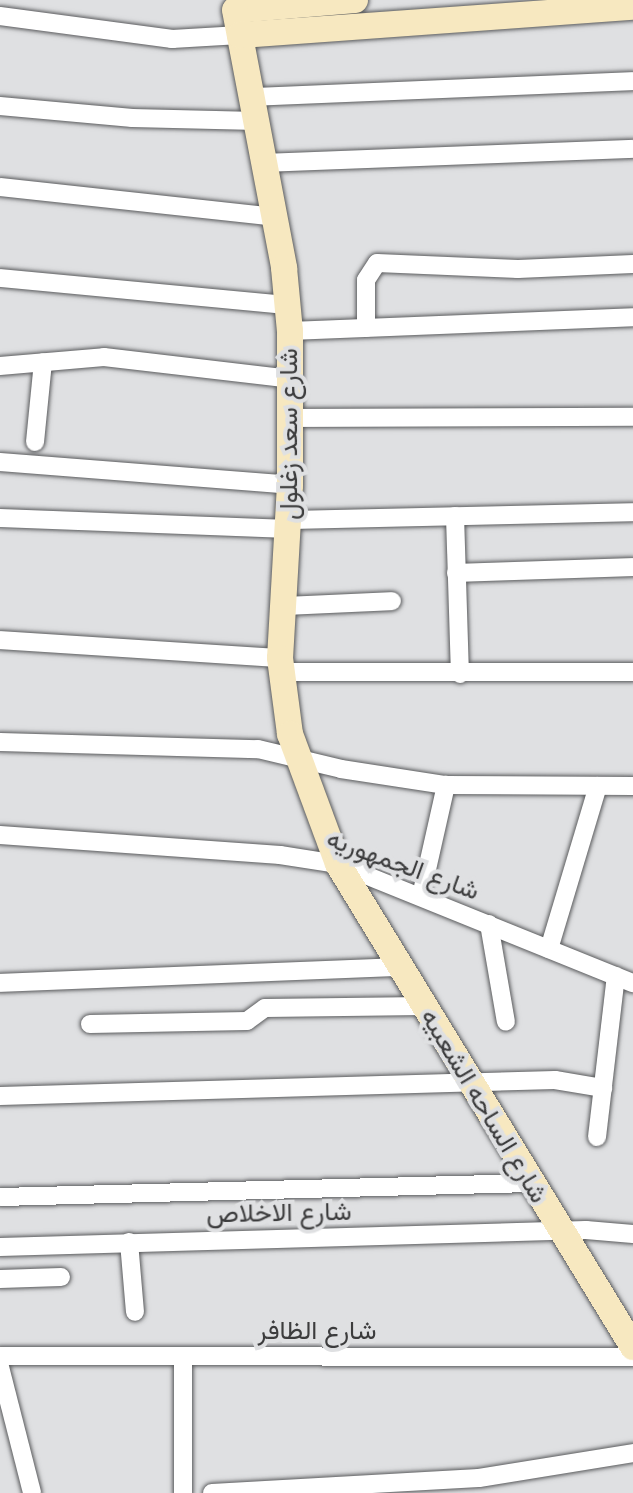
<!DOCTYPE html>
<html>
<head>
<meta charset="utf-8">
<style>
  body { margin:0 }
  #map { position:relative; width:633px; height:1493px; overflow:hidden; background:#dfe0e2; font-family:"Space Grotesk",Vazirmatn,sans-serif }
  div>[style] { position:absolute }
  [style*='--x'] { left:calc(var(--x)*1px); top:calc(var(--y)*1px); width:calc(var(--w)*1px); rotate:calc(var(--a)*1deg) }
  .roads { filter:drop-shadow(0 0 2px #5a5b5d) drop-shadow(0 0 2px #5a5b5d) }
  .street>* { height:18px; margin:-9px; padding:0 9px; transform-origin:9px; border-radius:9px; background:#fff }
  .secondary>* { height:26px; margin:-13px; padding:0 13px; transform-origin:13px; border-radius:13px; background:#f7e8c0 }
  span { translate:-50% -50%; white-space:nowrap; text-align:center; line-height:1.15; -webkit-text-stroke:8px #dfe0e2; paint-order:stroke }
  .street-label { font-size:26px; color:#3c3c3d }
</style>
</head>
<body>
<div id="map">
  <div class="roads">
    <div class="street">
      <i style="--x:0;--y:16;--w:174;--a:7.6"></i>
      <i style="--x:172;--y:39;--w:68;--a:-3.4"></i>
      <i style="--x:252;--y:97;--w:381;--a:-2.4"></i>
      <i style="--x:0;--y:106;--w:133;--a:5.2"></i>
      <i style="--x:132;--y:118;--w:125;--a:1.4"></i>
      <i style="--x:265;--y:163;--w:368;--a:-2.2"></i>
      <i style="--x:0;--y:187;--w:277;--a:6.2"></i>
      <i style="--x:0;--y:278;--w:289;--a:5.4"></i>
      <i style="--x:366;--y:328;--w:48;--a:-90"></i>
      <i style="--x:366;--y:280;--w:20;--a:-57"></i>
      <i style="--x:377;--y:263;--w:141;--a:2.4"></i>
      <i style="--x:518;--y:269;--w:115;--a:-2.5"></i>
      <i style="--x:290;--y:331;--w:343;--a:-2.3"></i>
      <i style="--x:0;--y:366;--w:104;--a:-4.9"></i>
      <i style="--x:104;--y:357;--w:188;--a:6.7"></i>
      <i style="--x:291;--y:418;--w:342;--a:-0.2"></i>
      <i style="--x:35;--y:442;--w:80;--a:-84.3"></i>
      <i style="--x:0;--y:462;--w:291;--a:4.5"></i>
      <i style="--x:455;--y:516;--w:158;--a:88.2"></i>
      <i style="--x:0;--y:518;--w:289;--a:2.2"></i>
      <i style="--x:289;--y:520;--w:344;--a:-1.3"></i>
      <i style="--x:456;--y:573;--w:177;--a:-1.9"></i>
      <i style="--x:283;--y:606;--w:109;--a:-2.6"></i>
      <i style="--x:0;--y:640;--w:281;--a:3.7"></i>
      <i style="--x:282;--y:672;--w:351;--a:0"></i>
      <i style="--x:0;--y:742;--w:258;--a:1.6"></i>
      <i style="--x:258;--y:749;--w:85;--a:13.5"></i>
      <i style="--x:341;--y:769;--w:106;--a:8.7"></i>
      <i style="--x:446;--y:785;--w:187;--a:0.3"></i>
      <i style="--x:0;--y:835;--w:281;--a:4.1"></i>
      <i style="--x:280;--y:855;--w:59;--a:8.8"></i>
      <i style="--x:338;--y:864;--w:318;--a:22"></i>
      <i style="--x:421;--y:896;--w:114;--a:-77.3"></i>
      <i style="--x:489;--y:924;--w:99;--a:80.2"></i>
      <i style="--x:549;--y:949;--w:170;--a:-73.3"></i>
      <i style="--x:0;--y:983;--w:399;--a:-2.3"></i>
      <i style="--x:90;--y:1024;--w:157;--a:-1.1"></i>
      <i style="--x:247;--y:1021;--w:22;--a:-36"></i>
      <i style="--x:265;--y:1008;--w:159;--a:-0.7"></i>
      <i style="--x:0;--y:1096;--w:555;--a:-1.65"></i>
      <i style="--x:555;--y:1080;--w:49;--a:9.5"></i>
      <i style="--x:597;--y:1137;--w:162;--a:-83.3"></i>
      <i style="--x:0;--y:1197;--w:530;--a:-1.51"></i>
      <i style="--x:129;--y:1242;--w:70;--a:85.1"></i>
      <i style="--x:0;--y:1247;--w:586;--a:-1.66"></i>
      <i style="--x:586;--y:1230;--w:47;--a:4.9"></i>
      <i style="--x:0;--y:1279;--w:61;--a:-1.9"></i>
      <i style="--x:0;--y:1356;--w:633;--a:0.09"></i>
      <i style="--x:183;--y:1357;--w:136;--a:90"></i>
      <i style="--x:0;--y:1367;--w:130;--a:75.7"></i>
      <i style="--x:212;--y:1493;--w:267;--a:-3.2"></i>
      <i style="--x:479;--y:1478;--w:156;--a:-9.2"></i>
    </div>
    <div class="secondary">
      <i style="--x:355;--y:0;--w:120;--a:175.2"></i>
      <i style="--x:235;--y:10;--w:263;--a:79.2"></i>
      <i style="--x:284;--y:268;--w:63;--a:84.6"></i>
      <i style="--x:290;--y:331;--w:154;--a:90"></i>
      <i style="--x:290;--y:485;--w:173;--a:93.3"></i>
      <i style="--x:280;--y:658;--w:77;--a:82.5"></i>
      <i style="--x:290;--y:734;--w:139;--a:69.7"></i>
      <i style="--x:338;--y:864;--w:566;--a:58.58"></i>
      <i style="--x:240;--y:35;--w:394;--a:-4.1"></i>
    </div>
  </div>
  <div class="street-label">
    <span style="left:289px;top:434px;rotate:-90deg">شارع سعد زغلول</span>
    <span style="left:403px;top:865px;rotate:20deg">شارع الجمهوريه</span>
    <span style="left:484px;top:1106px;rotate:59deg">شارع الساحه الشعبيه</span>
    <span style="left:279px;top:1213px;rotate:-1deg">شارع الاخلاص</span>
    <span style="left:317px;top:1331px">شارع الظافر</span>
  </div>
</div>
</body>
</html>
